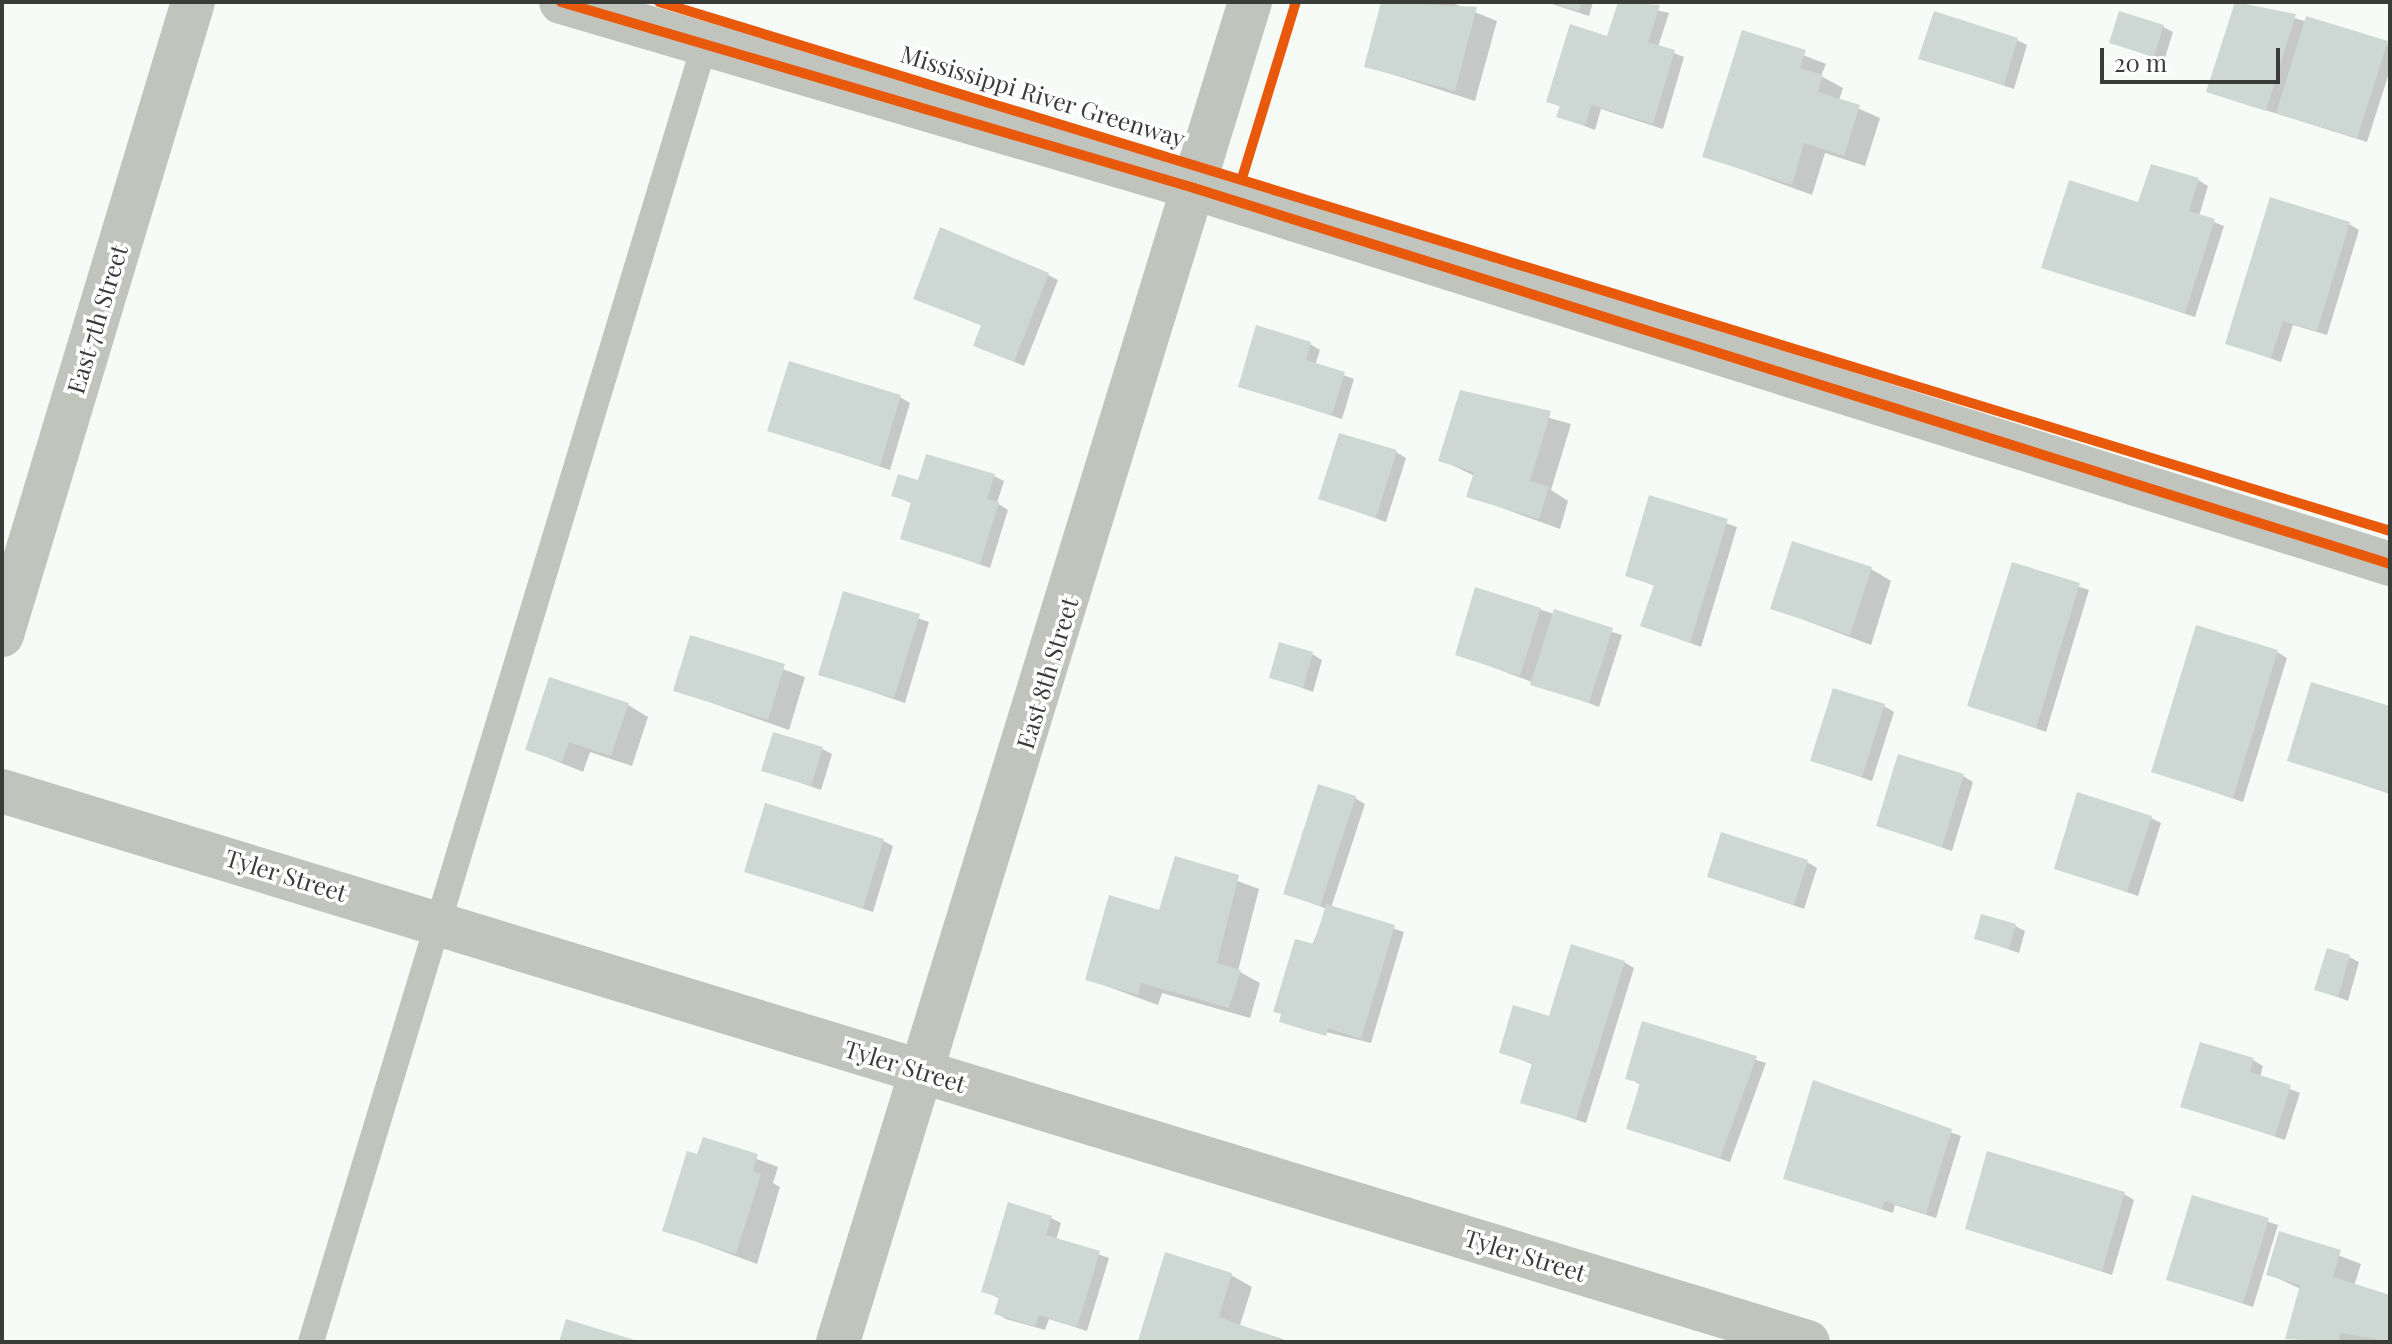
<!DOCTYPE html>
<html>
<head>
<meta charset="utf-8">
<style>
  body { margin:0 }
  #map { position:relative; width:2392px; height:1344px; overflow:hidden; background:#f7fbf8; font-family:"Playfair Display",serif }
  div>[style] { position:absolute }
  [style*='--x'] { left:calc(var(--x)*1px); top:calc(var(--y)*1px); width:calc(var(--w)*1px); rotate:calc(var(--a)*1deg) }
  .shadow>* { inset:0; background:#0003 }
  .building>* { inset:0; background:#cdd8d4 }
  .service>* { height:26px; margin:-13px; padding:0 13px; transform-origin:13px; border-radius:13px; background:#c1c4bd }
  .minor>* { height:44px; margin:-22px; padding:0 22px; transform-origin:22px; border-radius:22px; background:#c1c4bd }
  .cycleway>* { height:10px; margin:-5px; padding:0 5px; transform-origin:5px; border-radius:5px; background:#e8590c }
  span { translate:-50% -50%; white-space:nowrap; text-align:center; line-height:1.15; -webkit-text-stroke:7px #fff; paint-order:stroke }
  .street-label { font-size:24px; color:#3a3c3a }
  .frame { position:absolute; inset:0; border:4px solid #3a3c3a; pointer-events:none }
  .scale { position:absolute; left:2100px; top:48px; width:180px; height:36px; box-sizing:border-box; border:4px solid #3a3c3a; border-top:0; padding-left:10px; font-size:24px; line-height:28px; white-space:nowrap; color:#3a3c3a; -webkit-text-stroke:6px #fff; paint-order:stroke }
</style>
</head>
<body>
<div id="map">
  <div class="shadow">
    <i style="clip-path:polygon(1383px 2px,1450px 2px,1497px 21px,1475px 101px,1366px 66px)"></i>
    <i style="clip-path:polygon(1546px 2px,1593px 2px,1589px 16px)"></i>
    <i style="clip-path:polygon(1620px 2px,1669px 13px,1658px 47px,1684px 57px,1663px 129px,1601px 109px,1595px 130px,1558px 116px,1561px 107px,1549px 101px,1609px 38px)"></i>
    <i style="clip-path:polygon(2237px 2px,2390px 45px,2390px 70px,2367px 142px,2208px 92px)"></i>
    <i style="clip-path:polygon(2163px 27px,2173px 32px,2164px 61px,2111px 42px)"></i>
    <i style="clip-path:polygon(1744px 32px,1826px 64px,1821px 76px,1843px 88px,1839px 100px,1880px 118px,1865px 166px,1825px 153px,1812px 195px,1705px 156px)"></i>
    <i style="clip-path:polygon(2017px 40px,2027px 45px,2014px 89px,1921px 58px)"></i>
    <i style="clip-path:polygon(2198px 180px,2208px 186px,2199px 216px,2224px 226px,2195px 317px,2044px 267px,2139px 204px)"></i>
    <i style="clip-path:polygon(2349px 224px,2359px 230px,2327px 335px,2293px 325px,2281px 362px,2227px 343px)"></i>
    <i style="clip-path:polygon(1048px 275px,1058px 280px,1024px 366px,975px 345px,983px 326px,925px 303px)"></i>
    <i style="clip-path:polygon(1310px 344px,1320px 350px,1315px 365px,1354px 379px,1342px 419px,1240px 386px)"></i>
    <i style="clip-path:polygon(1461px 393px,1571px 424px,1551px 490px,1568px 501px,1560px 529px,1469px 496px,1475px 476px,1441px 460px)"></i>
    <i style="clip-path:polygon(900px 397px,910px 403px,890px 470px,770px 430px)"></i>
    <i style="clip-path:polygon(1396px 452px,1406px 458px,1386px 522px,1320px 498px)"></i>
    <i style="clip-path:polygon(994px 476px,1004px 481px,997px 503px,1008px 510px,990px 568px,902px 538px,913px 504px,894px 495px,919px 483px)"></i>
    <i style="clip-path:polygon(1651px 498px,1737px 527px,1701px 647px,1642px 625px,1655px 586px,1627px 575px)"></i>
    <i style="clip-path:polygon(2013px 565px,2089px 590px,2046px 732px,1969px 705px)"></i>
    <i style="clip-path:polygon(1871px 569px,1891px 581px,1871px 645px,1772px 608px)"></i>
    <i style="clip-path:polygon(1477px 590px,1622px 635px,1599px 707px,1457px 654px)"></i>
    <i style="clip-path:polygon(845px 593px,929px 622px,905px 703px,820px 674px)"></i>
    <i style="clip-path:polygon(692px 637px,805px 677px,789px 730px,675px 690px)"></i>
    <i style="clip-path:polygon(2277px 652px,2287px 658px,2243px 802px,2153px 771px)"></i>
    <i style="clip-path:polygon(1312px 654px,1322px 660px,1313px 692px,1272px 677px)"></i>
    <i style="clip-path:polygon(628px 705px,648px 717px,632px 766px,590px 752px,583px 772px,527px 749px)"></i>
    <i style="clip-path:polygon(1884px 706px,1894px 712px,1872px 781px,1812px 760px)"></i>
    <i style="clip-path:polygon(2390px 709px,2390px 794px,2290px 760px)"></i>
    <i style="clip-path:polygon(822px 749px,832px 754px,821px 790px,764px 770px)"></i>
    <i style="clip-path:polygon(1963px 776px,1973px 782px,1952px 851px,1878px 825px)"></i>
    <i style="clip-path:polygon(1355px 798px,1365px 804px,1331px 908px,1404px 932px,1371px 1043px,1281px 1021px,1327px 909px,1285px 893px)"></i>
    <i style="clip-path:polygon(2151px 818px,2161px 823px,2138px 896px,2056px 868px)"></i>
    <i style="clip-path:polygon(883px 841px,893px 846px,873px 912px,746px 871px)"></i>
    <i style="clip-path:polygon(1176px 858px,1259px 889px,1238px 971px,1260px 983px,1250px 1018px,1162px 993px,1158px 1005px,1087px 979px,1161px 913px)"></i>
    <i style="clip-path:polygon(1807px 862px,1817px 868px,1804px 909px,1709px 876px)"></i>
    <i style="clip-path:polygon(2015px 926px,2025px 931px,2019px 953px,1976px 938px)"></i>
    <i style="clip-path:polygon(2349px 957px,2359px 962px,2348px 1001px,2316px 989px)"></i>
    <i style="clip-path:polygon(1624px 962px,1634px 968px,1586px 1123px,1523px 1102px,1534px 1065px,1501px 1052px)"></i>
    <i style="clip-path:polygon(1643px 1024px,1766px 1063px,1730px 1162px,1628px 1128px,1641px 1085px,1628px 1078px)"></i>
    <i style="clip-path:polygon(2253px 1060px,2263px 1066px,2260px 1077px,2300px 1093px,2285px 1140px,2183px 1106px)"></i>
    <i style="clip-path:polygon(1814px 1083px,1961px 1136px,1936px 1218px,1895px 1205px,1893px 1213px,1785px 1178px)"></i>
    <i style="clip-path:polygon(704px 1139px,778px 1167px,773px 1183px,780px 1187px,757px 1264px,665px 1230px)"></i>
    <i style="clip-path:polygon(2124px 1194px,2134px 1200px,2112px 1275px,1967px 1228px)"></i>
    <i style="clip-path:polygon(2194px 1197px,2278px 1225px,2253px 1307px,2169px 1279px)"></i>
    <i style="clip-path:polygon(1051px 1218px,1061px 1223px,1056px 1240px,1109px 1258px,1087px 1331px,1049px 1319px,1045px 1330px,1006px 1319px,996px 1313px,1001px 1299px,983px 1291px)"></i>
    <i style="clip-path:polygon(2280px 1233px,2361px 1264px,2354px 1286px,2390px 1297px,2390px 1342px,2287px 1338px,2301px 1289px,2268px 1274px)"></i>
    <i style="clip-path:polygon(1231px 1275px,1252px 1287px,1240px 1325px,1291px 1342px,1140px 1340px)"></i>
  </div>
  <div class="building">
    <i style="clip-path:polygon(1381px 2px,1477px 7px,1455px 91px,1364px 67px)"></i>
    <i style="clip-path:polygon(1549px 2px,1582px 2px,1579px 11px)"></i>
    <i style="clip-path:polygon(1618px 2px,1660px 5px,1648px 42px,1675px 50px,1653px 124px,1591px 105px,1585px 126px,1556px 117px,1560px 106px,1546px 102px,1570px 24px,1607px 36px)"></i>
    <i style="clip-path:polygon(2235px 2px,2296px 14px,2266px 111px,2206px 92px)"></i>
    <i style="clip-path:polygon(1934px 11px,2018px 38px,2004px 85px,1918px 59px)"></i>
    <i style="clip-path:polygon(2119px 11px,2164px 25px,2154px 57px,2109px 43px)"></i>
    <i style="clip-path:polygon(2306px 16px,2388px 41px,2357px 138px,2276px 113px)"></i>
    <i style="clip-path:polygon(1742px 30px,1806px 50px,1800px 68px,1823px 75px,1818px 92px,1860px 105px,1844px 156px,1804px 143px,1792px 185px,1702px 157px)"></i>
    <i style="clip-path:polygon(2151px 164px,2199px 178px,2189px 211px,2215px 219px,2185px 313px,2041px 268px,2069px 180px,2138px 202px)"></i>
    <i style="clip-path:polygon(2270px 197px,2350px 222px,2317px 331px,2283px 321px,2271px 358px,2225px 344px)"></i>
    <i style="clip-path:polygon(940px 227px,1049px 273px,1014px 362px,973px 346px,981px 325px,913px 299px)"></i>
    <i style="clip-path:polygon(1256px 325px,1311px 342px,1306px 360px,1345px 372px,1332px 415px,1238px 387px)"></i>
    <i style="clip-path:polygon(789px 361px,901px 395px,880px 466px,767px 431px)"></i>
    <i style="clip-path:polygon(1460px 390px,1551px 411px,1530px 481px,1549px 487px,1539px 519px,1466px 497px,1474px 472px,1438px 461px)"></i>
    <i style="clip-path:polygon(1339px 433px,1397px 450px,1376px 518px,1318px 499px)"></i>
    <i style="clip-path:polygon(926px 454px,995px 474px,987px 499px,999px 502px,980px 564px,900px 539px,911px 502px,891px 496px,898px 474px,918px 480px)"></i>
    <i style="clip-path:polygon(1649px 495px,1728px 519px,1690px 643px,1640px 626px,1654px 585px,1625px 576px)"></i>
    <i style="clip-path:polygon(1792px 541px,1872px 567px,1850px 635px,1770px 609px)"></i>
    <i style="clip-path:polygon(2012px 562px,2080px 583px,2036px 728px,1967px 706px)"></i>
    <i style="clip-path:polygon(1475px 587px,1541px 608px,1520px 676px,1455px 655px)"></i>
    <i style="clip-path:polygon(843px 591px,920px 614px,894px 698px,818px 675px)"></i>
    <i style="clip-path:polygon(1554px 609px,1613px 628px,1589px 703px,1530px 685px)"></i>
    <i style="clip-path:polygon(2196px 625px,2278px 650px,2233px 798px,2151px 772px)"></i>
    <i style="clip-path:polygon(690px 635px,785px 664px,768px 720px,673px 691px)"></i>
    <i style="clip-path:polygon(1279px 642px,1313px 652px,1303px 688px,1269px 678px)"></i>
    <i style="clip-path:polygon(549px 677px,629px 703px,611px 756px,569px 742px,562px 762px,525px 750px)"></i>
    <i style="clip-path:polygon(2311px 682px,2390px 706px,2390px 793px,2287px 761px)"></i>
    <i style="clip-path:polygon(1833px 688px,1885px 704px,1862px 777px,1810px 761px)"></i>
    <i style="clip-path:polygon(773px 732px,823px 747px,811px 786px,761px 771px)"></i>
    <i style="clip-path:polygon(1898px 754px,1964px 774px,1942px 847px,1876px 826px)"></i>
    <i style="clip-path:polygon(1318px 784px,1356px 796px,1320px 906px,1283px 894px)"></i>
    <i style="clip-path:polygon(2077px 792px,2152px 816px,2127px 892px,2054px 869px)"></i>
    <i style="clip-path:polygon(765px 803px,884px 839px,863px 908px,744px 872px)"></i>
    <i style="clip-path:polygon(1721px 832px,1808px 860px,1794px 905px,1707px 877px)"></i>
    <i style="clip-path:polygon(1175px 856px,1239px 875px,1217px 963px,1241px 970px,1229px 1008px,1141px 983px,1138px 995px,1085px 980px,1109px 895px,1159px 910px)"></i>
    <i style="clip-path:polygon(1326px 904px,1395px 925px,1361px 1039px,1328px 1028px,1326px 1036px,1279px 1022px,1281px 1014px,1273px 1012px,1295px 939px,1314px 944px)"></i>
    <i style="clip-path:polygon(1981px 914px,2016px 924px,2009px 949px,1974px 939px)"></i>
    <i style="clip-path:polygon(1571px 944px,1625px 961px,1576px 1119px,1520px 1103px,1532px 1063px,1499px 1053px,1513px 1005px,1549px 1016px)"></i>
    <i style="clip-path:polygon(2327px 948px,2350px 955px,2338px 997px,2314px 990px)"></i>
    <i style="clip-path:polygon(1642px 1021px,1757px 1056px,1720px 1158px,1626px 1129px,1640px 1083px,1625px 1079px)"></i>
    <i style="clip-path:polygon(2200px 1042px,2254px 1058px,2250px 1072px,2291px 1085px,2275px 1136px,2180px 1107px)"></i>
    <i style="clip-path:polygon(1813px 1080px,1952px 1129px,1926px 1214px,1885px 1201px,1882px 1209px,1783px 1179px)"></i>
    <i style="clip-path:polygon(703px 1137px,758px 1154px,753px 1171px,761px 1174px,736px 1254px,662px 1231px,687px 1151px,697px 1154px)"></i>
    <i style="clip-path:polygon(1987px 1151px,2125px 1192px,2102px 1271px,1965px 1229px)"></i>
    <i style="clip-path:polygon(2192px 1195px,2269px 1218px,2243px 1303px,2166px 1280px)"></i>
    <i style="clip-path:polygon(1008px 1202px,1052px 1216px,1046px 1235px,1100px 1251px,1077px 1327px,1039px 1315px,1035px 1326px,994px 1314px,999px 1297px,981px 1292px)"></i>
    <i style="clip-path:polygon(2279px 1231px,2341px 1250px,2333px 1277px,2390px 1295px,2390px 1342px,2341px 1333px,2338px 1342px,2285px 1339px,2300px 1285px,2266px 1275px)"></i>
    <i style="clip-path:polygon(1165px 1252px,1232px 1273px,1219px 1317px,1287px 1342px,1138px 1341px)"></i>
    <i style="clip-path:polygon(566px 1319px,638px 1341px,638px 1342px,559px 1342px)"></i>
  </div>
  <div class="service">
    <i style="--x:311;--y:1342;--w:1357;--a:-73.13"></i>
  </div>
  <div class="minor">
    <i style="--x:561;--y:2;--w:660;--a:16.37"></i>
    <i style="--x:1194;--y:188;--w:1254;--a:17.45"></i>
    <i style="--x:2;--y:635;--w:661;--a:-73.21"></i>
    <i style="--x:2;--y:791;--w:1888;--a:16.97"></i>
    <i style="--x:838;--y:1342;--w:1402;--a:-72.91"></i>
  </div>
  <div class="cycleway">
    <i style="--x:561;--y:2;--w:660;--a:16.37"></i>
    <i style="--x:1194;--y:188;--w:1254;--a:17.45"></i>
    <i style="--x:659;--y:2;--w:1810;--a:16.99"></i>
    <i style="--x:1243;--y:175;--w:181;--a:-73"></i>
  </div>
  <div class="street-label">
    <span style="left:1043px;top:96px;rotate:17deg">Mississippi River Greenway</span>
    <span style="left:97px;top:319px;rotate:-73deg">East 7th Street</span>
    <span style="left:1047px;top:673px;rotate:-73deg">East 8th Street</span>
    <span style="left:286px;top:875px;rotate:17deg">Tyler Street</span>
    <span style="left:905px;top:1066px;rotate:17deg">Tyler Street</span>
    <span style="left:1525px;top:1255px;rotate:17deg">Tyler Street</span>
  </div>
  <div class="frame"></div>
  <div class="scale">20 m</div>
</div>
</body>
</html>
